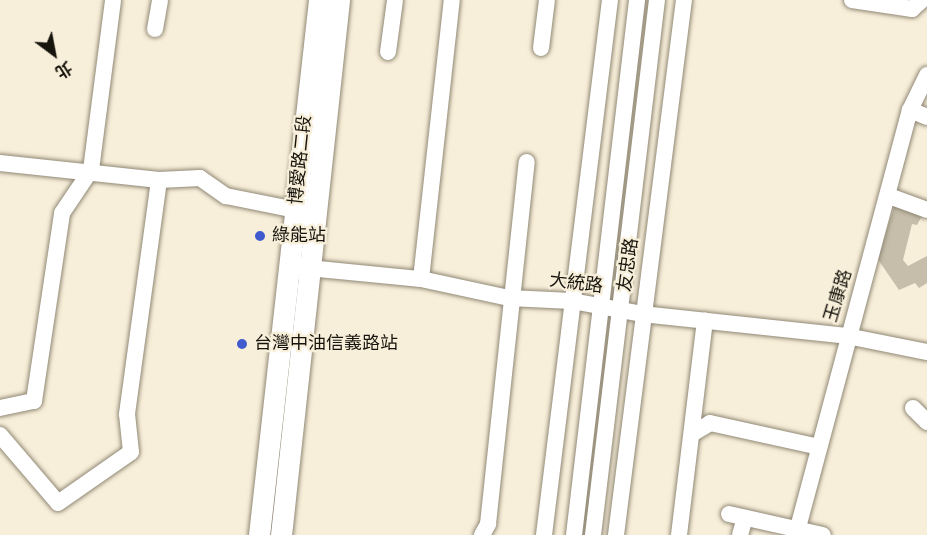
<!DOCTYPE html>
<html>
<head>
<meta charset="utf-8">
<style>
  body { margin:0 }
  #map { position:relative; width:927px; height:535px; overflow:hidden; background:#f8efda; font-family:"Alegreya Sans","Noto Sans TC",sans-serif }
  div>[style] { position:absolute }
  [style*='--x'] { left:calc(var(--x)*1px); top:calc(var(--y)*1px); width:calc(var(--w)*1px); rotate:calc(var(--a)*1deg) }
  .building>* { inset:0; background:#c6beaa }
  .roads { filter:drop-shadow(0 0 2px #908875) drop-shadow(0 0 2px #908875) }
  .minor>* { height:16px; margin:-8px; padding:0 8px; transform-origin:8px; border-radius:8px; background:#fff }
  .major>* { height:21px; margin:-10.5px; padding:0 10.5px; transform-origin:10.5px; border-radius:10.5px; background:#fff }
  .dots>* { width:16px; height:16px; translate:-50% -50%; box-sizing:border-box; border:3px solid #f8efda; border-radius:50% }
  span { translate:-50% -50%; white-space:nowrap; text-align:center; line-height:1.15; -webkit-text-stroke:4.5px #f8efda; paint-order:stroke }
  .street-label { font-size:18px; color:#17140d }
  .poi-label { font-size:18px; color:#17140d }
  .left { translate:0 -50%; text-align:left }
  .north { position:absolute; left:24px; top:24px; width:60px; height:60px; -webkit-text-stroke:4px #f8efda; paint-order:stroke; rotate:148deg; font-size:16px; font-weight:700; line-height:24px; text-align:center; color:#17140d }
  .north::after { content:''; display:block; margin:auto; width:21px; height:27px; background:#17140d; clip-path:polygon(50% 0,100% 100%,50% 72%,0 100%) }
</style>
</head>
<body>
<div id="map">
  <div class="building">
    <i style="clip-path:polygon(895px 205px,923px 214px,917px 225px,912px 224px,903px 260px,908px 266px,927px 256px,927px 283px,919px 288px,915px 283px,899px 290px,877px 258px)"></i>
  </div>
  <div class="roads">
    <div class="minor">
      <i style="--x:852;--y:0;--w:61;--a:8.5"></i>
      <i style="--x:912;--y:9;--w:13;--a:-42"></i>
      <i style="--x:155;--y:29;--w:29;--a:-80"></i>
      <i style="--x:541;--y:48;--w:48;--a:-82.9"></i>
      <i style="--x:388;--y:52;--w:52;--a:-82.3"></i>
      <i style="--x:910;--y:110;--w:18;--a:22"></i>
      <i style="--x:0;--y:163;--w:160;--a:6.1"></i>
      <i style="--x:159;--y:180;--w:41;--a:-2.8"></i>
      <i style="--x:200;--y:178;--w:32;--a:35"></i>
      <i style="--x:226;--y:196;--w:82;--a:11.3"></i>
      <i style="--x:889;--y:196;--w:40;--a:20.2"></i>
      <i style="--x:298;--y:267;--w:124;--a:5.6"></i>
      <i style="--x:421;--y:279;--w:90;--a:12.2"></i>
      <i style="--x:509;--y:298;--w:63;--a:2.7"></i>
      <i style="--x:572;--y:301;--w:71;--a:10.5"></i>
      <i style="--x:642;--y:314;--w:206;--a:6.1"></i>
      <i style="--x:847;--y:336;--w:82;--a:11.3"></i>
      <i style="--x:421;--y:279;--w:281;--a:-83.7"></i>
      <i style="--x:0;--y:408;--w:35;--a:-12"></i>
      <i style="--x:34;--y:401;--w:190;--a:-81.5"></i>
      <i style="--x:62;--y:213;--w:52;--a:-56"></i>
      <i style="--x:91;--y:170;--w:171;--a:-82.6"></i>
      <i style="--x:913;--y:408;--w:20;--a:45"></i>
      <i style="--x:692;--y:434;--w:21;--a:-31"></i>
      <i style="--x:710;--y:423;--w:112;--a:12.4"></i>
      <i style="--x:0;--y:435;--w:89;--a:49.5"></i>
      <i style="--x:58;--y:503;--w:89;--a:-34.9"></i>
      <i style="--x:131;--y:452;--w:38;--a:-96"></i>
      <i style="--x:127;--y:414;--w:236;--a:-82.2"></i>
      <i style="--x:729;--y:514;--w:96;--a:12.6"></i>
      <i style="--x:482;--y:535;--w:13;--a:-61"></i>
      <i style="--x:488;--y:524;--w:364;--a:-83.9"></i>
      <i style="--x:544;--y:535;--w:539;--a:-82.97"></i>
      <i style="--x:574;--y:535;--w:539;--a:-83.28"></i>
      <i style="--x:593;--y:535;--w:539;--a:-83.18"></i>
      <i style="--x:616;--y:535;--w:539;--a:-82.76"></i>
      <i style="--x:679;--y:535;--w:216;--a:-83.1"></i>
      <i style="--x:740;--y:535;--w:18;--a:-74"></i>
      <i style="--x:796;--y:535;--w:440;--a:-75"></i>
      <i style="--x:910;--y:110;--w:39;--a:-64"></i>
    </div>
    <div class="major">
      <i style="--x:259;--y:535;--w:538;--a:-83.6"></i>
      <i style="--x:281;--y:535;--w:538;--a:-83.81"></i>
    </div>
  </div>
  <div class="dots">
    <i style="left:260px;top:236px;background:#3f5bcd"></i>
    <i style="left:242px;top:344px;background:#3f5bcd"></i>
  </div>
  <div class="street-label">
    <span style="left:301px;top:160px;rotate:-84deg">博愛路二段</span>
    <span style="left:629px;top:265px;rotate:-82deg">友忠路</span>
    <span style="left:576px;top:284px;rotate:7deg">大統路</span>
    <span style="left:839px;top:296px;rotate:-73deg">玉康路</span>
  </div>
  <div class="poi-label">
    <span class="left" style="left:272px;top:236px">綠能站</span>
    <span class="left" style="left:254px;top:344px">台灣中油信義路站</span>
  </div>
  <div class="north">北</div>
</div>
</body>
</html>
